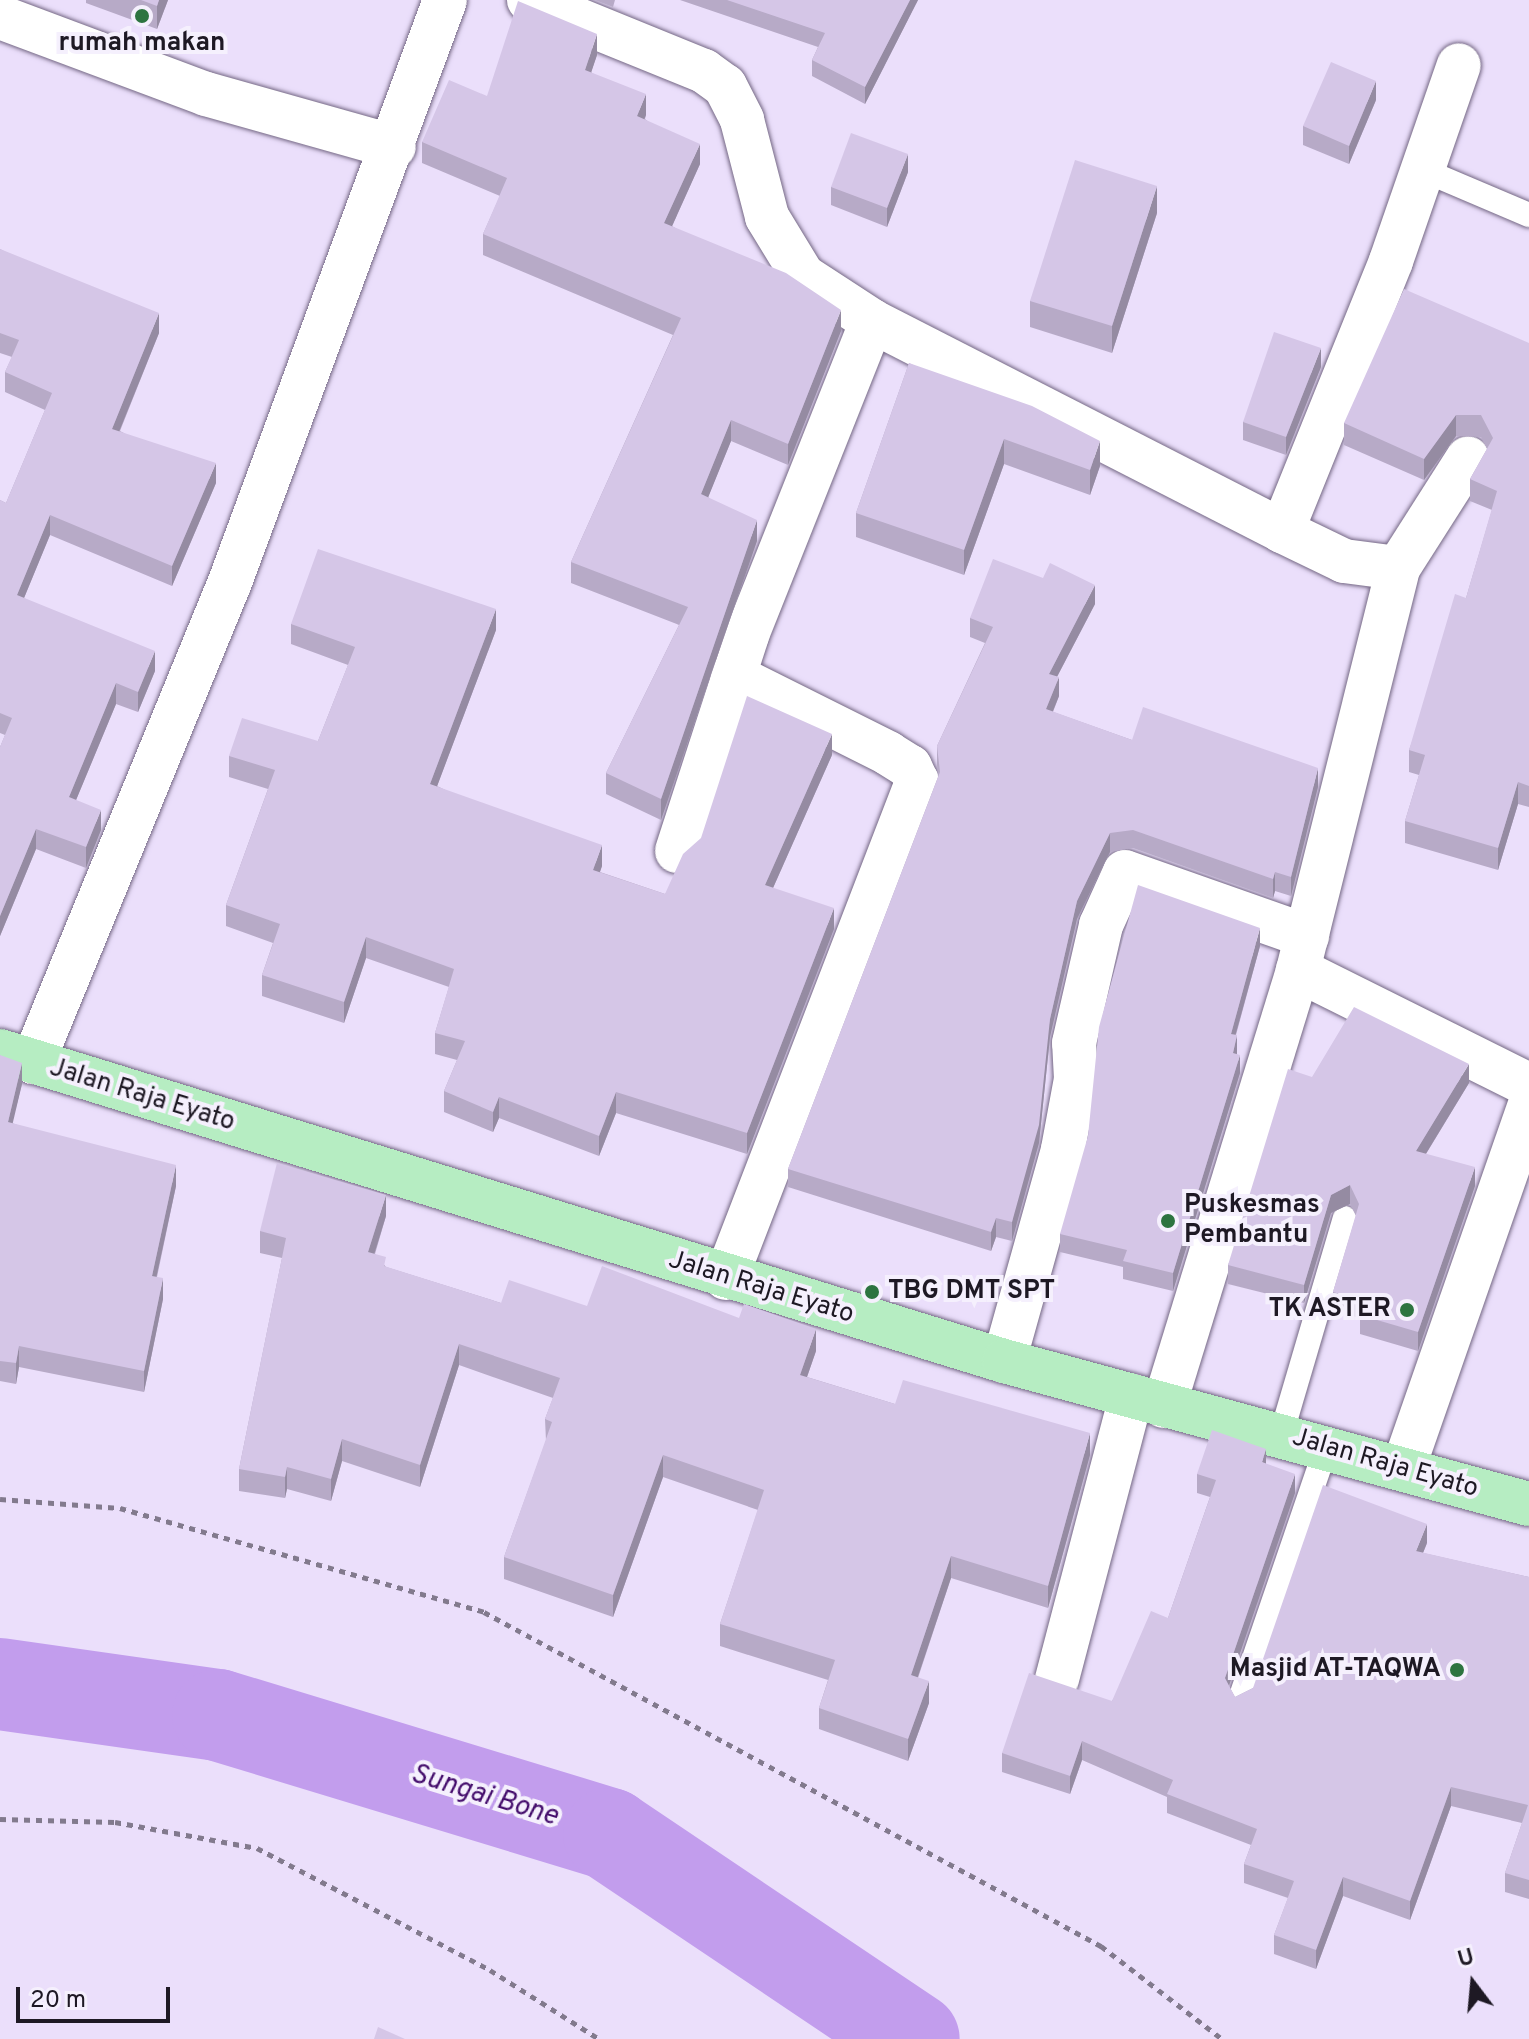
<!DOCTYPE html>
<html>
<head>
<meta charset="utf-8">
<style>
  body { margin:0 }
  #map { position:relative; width:1529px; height:2039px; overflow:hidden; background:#ebdffb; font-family:Overpass,sans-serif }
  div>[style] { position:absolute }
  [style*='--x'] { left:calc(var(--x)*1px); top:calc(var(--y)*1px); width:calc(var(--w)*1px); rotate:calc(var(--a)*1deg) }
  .river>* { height:92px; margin:-46px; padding:0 46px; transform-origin:46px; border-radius:46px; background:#c29ded }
  .path>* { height:5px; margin-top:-2.5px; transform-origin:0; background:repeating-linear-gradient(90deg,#827a8d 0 6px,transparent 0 12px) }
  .roads { filter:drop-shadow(0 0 2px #746784) drop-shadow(0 0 2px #746784) }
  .lane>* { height:24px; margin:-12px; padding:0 12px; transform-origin:12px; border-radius:12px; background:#fff }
  .street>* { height:44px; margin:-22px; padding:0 22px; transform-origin:22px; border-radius:22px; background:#fff }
  .primary>* { height:44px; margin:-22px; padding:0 22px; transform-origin:22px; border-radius:22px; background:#b6edc2 }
  .wall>* { inset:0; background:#b7aac7 }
  .shaded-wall>* { inset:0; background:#958ba2 }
  .building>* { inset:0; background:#d5c6e7 }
  .dots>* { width:22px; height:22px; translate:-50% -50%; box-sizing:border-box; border:4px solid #f5f0fd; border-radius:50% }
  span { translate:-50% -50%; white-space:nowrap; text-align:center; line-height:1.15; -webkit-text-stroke:8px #f5f0fd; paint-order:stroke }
  .poi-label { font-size:26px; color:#1e1924; font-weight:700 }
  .left { translate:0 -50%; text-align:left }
  .right { translate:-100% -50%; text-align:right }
  .street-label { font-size:26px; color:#1e1924 }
  .water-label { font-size:28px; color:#440d6c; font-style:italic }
  .north { position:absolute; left:1433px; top:1943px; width:80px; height:80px; -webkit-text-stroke:6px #f5f0fd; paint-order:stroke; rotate:344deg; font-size:22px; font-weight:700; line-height:32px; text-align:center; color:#1e1924 }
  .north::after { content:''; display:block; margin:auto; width:28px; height:36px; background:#1e1924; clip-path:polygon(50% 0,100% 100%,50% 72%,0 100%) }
  .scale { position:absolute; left:16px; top:1987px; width:154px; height:36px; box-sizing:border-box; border:4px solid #1e1924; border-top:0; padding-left:10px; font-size:24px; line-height:28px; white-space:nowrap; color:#1e1924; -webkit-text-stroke:6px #f5f0fd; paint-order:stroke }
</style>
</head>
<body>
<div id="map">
  <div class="river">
    <i style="--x:0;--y:1684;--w:220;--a:8.1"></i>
    <i style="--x:218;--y:1715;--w:409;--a:16.9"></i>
    <i style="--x:609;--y:1834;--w:367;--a:33.9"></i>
  </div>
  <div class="path">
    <i style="--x:0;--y:1499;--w:120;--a:4.3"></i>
    <i style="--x:120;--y:1508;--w:379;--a:15.9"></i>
    <i style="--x:484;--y:1612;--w:702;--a:28.43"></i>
    <i style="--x:1101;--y:1946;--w:153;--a:37.5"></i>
    <i style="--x:0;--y:1819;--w:115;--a:1.5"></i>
    <i style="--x:115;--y:1822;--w:144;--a:10.4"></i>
    <i style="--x:257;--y:1848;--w:263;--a:27.6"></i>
    <i style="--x:490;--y:1970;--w:129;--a:32.3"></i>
  </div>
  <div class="roads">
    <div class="lane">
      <i style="--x:1423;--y:170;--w:115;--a:23"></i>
      <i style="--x:1281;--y:1435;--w:226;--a:-73.6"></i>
      <i style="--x:1239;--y:1702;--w:268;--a:-71.1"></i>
    </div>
    <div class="street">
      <i style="--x:529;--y:0;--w:189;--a:22.1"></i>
      <i style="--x:704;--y:71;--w:26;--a:36"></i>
      <i style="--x:725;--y:86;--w:38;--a:63"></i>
      <i style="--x:742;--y:120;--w:100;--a:75.5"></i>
      <i style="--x:767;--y:217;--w:69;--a:58.6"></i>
      <i style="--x:803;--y:276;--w:82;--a:33.1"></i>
      <i style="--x:872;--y:321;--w:461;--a:27.1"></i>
      <i style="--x:1282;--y:531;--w:69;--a:25.8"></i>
      <i style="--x:1344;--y:561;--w:54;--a:7.4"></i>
      <i style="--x:0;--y:17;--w:220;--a:20.5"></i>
      <i style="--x:206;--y:94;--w:195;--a:15.7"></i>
      <i style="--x:1282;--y:531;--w:291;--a:-68"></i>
      <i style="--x:1391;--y:261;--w:207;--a:-70.9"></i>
      <i style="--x:677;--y:851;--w:227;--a:-72"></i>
      <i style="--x:747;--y:635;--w:338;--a:-68.3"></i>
      <i style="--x:1298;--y:970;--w:258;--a:26.5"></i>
      <i style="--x:33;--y:1062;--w:519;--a:-67.69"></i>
      <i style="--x:230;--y:582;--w:620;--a:-69.72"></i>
      <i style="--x:726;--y:1278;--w:532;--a:-68.94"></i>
      <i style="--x:917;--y:782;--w:17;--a:-115"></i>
      <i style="--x:910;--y:767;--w:26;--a:-148"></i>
      <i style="--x:888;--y:753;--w:174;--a:-153.4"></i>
      <i style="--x:1004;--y:1361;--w:220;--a:-74.4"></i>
      <i style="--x:1063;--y:1149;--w:71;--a:-79.5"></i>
      <i style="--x:1076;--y:1079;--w:36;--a:-93"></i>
      <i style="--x:1074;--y:1043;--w:121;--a:-77.1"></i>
      <i style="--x:1101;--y:925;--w:58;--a:-65.6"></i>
      <i style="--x:1125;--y:872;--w:193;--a:19.4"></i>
      <i style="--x:1164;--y:1406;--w:456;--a:-72.9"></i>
      <i style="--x:1298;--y:970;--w:414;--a:-76"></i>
      <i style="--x:1398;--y:568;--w:130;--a:-57.5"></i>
      <i style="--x:1403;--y:1469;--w:383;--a:-70.8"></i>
      <i style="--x:1057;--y:1679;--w:293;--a:-75.3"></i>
    </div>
    <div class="primary">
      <i style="--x:0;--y:1051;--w:1051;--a:17.16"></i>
      <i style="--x:1004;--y:1361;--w:544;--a:15.24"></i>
    </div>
  </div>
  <div class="wall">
    <i style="clip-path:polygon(86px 0,168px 0,157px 29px,86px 3px)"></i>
    <i style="clip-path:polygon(595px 0,615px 0,613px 7px)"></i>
    <i style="clip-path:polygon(680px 0,918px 0,865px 104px,812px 76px,812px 60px,818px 47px)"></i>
    <i style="clip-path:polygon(597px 55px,591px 72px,646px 115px,645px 119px,700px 164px,672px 226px,841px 331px,788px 465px,731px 441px,708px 497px,757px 541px,661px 820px,606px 794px,606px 773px,679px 625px,571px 583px,571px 562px,673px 335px,483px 255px,483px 234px,500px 196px,422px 163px,422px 142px,487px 96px)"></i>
    <i style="clip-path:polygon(1376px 100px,1349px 164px,1303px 145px,1303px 126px)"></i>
    <i style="clip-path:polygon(908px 172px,887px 227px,831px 205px,831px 187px)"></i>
    <i style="clip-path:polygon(1157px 213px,1112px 353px,1030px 327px,1030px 301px)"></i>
    <i style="clip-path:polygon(0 249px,159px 333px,120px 431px,216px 483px,172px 586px,50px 535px,24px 598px,155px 671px,138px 712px,116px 704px,76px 800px,101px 830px,86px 868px,36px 849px,0 936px,0 747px,5px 735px,0 733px,0 500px,6px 503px,45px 410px,5px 392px,5px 372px,12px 357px,0 353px)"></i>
    <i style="clip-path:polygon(1529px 343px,1529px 807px,1518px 804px,1498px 870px,1405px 843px,1405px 821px,1419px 775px,1409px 772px,1409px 750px,1466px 598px,1492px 510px,1470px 501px,1470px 479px,1487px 449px,1481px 437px,1456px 436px,1424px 480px,1344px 445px,1344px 423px)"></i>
    <i style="clip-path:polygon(909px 363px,1100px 466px,1090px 495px,1004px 464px,964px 575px,856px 537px,856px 513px)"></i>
    <i style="clip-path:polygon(1321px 367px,1286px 455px,1243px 440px,1243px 422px)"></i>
    <i style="clip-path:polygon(1095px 604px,1057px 677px,1059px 696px,1053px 712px,1132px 740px,1318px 787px,1291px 896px,1275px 891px,1273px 898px,1133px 848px,1110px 852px,1077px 919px,1050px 1037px,1039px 1143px,1012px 1241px,996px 1237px,991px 1251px,788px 1187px,788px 1169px,938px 777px,937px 765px,937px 746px,985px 643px,970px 637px,970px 618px)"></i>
    <i style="clip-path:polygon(291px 624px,496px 630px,437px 786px,602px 866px,600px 872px,665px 894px,832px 755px,773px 888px,834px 929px,747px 1154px,616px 1113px,599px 1156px,499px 1118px,493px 1132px,444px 1112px,444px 1091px,457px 1060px,435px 1054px,435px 1033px,449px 987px,366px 958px,344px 1023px,262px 996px,262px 975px,273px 943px,226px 926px,226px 905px,268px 789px,229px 777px,229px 756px,318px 741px,348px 665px,291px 644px)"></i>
    <i style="clip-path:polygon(1260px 946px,1236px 1035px,1237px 1054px,1240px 1073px,1173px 1291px,1123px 1279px,1123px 1267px,1060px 1252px,1060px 1234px)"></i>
    <i style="clip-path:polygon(0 1055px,22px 1084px,12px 1123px,176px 1186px,157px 1277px,163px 1299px,144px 1392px,19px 1367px,16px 1384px,0 1381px)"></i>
    <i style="clip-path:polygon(1312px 1077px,1469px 1083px,1426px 1154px,1475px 1186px,1418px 1351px,1360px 1334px,1360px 1318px,1333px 1311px,1333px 1292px,1356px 1216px,1350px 1204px,1331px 1213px,1304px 1303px,1228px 1284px,1228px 1265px)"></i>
    <i style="clip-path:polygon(386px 1216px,375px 1254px,386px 1267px,501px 1303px,587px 1306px,816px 1351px,807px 1377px,895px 1404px,1090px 1455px,1048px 1608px,951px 1578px,918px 1678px,929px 1703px,908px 1761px,819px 1729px,819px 1708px,828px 1680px,720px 1646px,720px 1624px,758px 1510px,663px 1477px,613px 1617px,504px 1579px,504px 1557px,546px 1441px,545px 1419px,553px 1398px,459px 1365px,420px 1487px,342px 1461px,331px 1501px,287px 1489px,285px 1498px,239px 1491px,239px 1469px,282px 1258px,260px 1253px,260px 1231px)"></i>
    <i style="clip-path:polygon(1266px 1464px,1295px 1493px,1229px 1686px,1235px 1697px,1253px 1688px,1427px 1543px,1423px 1553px,1529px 1577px,1529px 1899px,1505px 1892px,1505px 1873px,1522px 1823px,1451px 1806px,1410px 1920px,1343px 1896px,1316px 1969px,1274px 1954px,1274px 1935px,1288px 1898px,1244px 1883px,1244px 1864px,1251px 1845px,1167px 1813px,1167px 1797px,1082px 1760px,1070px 1794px,1002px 1772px,1002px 1753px,1112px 1701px,1168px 1618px,1210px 1497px,1197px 1493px,1197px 1474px)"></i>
  </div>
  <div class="shaded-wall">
    <i style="clip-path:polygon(159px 0,168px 0,157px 29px,157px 6px)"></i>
    <i style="clip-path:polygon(910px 0,918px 0,865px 104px,865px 87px)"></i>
    <i style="clip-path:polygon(597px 34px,597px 55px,585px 91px,585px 70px)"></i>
    <i style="clip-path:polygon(1376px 81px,1376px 100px,1349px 164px,1349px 146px)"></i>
    <i style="clip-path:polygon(646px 94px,646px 115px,637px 136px,637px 116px)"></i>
    <i style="clip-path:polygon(700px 144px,700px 164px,664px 244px,664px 223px)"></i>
    <i style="clip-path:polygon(908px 154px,908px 172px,887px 227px,887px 208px)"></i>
    <i style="clip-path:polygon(1157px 186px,1157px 213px,1112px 353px,1112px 326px)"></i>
    <i style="clip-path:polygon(841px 310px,841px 331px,788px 465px,788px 444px)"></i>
    <i style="clip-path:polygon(159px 313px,159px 333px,112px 449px,112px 429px)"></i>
    <i style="clip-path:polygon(1321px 348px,1321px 367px,1286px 455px,1286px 437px)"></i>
    <i style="clip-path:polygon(1456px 415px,1456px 436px,1424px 480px,1424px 459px)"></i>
    <i style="clip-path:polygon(731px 420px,731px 441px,701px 515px,701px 494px)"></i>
    <i style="clip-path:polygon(1004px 439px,1004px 464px,964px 575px,964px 550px)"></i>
    <i style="clip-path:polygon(1100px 441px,1100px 466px,1090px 495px,1090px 470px)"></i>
    <i style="clip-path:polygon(216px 463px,216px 483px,172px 586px,172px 566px)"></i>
    <i style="clip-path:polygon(50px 515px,50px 535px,17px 615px,17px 595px)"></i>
    <i style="clip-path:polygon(757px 520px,757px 541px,661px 820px,661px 799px)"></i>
    <i style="clip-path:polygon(1095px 585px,1095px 604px,1049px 692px,1049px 674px)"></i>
    <i style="clip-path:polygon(496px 609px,496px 630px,430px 805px,430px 784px)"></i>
    <i style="clip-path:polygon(155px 651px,155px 671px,138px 712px,138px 692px)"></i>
    <i style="clip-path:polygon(1059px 677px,1059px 696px,1046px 728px,1046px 709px)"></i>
    <i style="clip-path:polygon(116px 683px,116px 704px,69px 817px,69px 797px)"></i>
    <i style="clip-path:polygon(832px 734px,832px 755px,765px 906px,765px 885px)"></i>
    <i style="clip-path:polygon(1318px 768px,1318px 787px,1291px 896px,1291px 877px)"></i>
    <i style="clip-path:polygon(1518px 782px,1518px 804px,1498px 870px,1498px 848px)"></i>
    <i style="clip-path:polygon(101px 810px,101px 830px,86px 868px,86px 847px)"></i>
    <i style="clip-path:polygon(36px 829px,36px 849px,0 936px,0 916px)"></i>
    <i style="clip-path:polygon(1110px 833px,1110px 852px,1077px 919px,1050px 1037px,1039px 1143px,1012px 1241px,1012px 1222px,1050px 1019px,1077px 901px)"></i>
    <i style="clip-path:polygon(602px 845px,602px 866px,593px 891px,593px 870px)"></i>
    <i style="clip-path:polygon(1275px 872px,1275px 891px,1273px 898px,1273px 879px)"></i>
    <i style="clip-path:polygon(834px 908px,834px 929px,747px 1154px,747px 1133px)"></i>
    <i style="clip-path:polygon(1260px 928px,1260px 946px,1231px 1051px,1231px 1034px)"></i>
    <i style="clip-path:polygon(366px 937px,366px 958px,344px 1023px,344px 1002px)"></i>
    <i style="clip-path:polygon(1237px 1035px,1237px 1053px,1233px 1071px,1233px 1053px)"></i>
    <i style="clip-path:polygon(1240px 1055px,1240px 1073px,1173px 1291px,1173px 1273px)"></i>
    <i style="clip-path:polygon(22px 1063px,22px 1084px,8px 1143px,8px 1122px)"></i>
    <i style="clip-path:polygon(1469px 1064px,1469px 1083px,1416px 1170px,1416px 1151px)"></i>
    <i style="clip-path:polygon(616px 1092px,616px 1113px,599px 1156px,599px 1136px)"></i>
    <i style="clip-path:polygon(499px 1097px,499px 1118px,493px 1132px,493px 1112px)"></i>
    <i style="clip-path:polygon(176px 1165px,176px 1186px,152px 1297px,152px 1276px)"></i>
    <i style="clip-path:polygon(1475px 1167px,1475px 1186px,1418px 1351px,1418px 1332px)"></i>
    <i style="clip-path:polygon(1350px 1185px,1350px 1204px,1331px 1213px,1304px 1303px,1304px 1285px,1331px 1195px)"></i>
    <i style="clip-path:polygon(386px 1195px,386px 1216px,368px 1274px,368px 1252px)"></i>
    <i style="clip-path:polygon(996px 1218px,996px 1237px,991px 1251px,991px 1232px)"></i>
    <i style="clip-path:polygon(163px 1278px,163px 1299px,144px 1392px,144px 1371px)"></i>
    <i style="clip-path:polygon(816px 1329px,816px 1351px,800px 1397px,800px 1375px)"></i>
    <i style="clip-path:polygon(459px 1344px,459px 1365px,420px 1487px,420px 1465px)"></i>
    <i style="clip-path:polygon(19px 1346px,19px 1367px,16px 1384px,16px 1363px)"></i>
    <i style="clip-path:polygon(1090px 1433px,1090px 1455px,1048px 1608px,1048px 1586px)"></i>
    <i style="clip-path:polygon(342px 1439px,342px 1461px,331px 1501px,331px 1479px)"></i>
    <i style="clip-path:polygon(1266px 1449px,1266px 1467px,1262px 1462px)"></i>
    <i style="clip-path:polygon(663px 1455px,663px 1477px,613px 1617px,613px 1595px)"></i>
    <i style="clip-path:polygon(287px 1467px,287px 1489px,285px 1498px,285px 1477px)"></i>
    <i style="clip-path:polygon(1295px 1474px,1295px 1493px,1225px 1697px,1225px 1678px)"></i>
    <i style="clip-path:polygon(1427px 1524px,1427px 1543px,1416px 1570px,1416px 1551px)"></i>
    <i style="clip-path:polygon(951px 1556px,951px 1578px,911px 1697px,911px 1675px)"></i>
    <i style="clip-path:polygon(929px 1681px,929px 1703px,908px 1761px,908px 1739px)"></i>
    <i style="clip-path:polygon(1082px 1741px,1082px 1760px,1070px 1794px,1070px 1776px)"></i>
    <i style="clip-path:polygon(1451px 1787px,1451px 1806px,1410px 1920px,1410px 1901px)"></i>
    <i style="clip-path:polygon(1343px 1877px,1343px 1896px,1316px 1969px,1316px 1950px)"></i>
  </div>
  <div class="building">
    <i style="clip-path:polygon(141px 0,159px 0,157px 6px)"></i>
    <i style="clip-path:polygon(727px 0,910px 0,865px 87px,812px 60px,825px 33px)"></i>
    <i style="clip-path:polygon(518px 1px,597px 34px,585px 70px,646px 94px,637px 116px,700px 144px,664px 223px,786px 273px,841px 310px,788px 444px,731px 420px,701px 494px,757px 520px,661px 799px,606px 773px,688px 607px,571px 562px,681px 318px,483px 234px,507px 178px,422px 142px,449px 80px,487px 96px)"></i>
    <i style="clip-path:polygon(1331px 62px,1376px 81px,1349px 146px,1303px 126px)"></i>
    <i style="clip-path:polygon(851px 133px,908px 154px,887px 208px,831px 187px)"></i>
    <i style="clip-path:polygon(1075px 160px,1157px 186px,1112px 326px,1030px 301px)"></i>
    <i style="clip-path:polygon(0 249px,159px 313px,112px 429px,216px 463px,172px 566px,50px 515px,17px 595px,155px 651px,138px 692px,116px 683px,69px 797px,101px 810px,86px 847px,36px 829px,0 916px,0 747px,12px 718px,0 713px,0 500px,6px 503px,52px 393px,5px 372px,19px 340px,0 333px)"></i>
    <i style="clip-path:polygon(1404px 289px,1529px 343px,1529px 786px,1518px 782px,1498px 848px,1405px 821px,1425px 755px,1409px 750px,1455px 594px,1466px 598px,1497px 491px,1470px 479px,1493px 438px,1481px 415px,1456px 415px,1424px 459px,1344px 423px)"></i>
    <i style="clip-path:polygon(1274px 332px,1321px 348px,1286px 437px,1243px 422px)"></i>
    <i style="clip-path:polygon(909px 363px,1032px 406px,1100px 441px,1090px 470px,1004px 439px,964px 550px,856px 513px)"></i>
    <i style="clip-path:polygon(318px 549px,496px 609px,430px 784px,602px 845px,593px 870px,665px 894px,683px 854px,701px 838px,747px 696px,832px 734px,765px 885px,834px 908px,747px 1133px,616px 1092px,599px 1136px,499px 1097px,493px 1112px,444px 1091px,465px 1041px,435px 1033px,454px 969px,366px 937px,344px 1002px,262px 975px,280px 924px,226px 905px,275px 770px,229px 756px,242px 718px,318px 741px,355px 647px,291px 624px)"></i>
    <i style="clip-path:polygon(993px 559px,1043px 578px,1050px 563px,1095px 585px,1049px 674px,1059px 677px,1046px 709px,1132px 740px,1143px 707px,1318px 768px,1291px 877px,1275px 872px,1273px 879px,1133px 830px,1110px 833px,1077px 901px,1050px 1019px,1039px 1125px,1012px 1222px,996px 1218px,991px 1232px,788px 1169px,940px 772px,937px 746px,993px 627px,970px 618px)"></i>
    <i style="clip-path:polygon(1138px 885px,1260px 928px,1231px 1034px,1237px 1035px,1233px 1053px,1240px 1055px,1173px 1273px,1123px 1261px,1127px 1250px,1060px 1234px,1088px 1136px,1099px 1027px)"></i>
    <i style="clip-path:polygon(1354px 1007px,1469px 1064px,1416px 1151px,1475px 1167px,1418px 1332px,1360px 1315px,1364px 1301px,1333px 1292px,1359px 1204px,1350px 1185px,1331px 1195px,1304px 1285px,1228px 1265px,1288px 1069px,1312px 1077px)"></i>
    <i style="clip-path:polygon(0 1055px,22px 1063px,8px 1122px,176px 1165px,152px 1276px,163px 1278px,144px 1371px,19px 1346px,16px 1363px,0 1361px)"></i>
    <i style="clip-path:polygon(277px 1163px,386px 1195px,368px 1252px,386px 1257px,384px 1266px,501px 1303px,509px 1280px,587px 1306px,602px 1266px,739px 1318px,744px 1304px,816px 1329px,800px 1375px,895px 1404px,903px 1380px,1090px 1433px,1048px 1586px,951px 1556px,911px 1675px,929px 1681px,908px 1739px,819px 1708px,835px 1660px,720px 1624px,764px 1490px,663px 1455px,613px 1595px,504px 1557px,552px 1422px,545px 1419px,560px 1378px,459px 1344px,420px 1465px,342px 1439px,331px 1479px,287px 1467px,285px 1477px,239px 1469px,286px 1238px,260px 1231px)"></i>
    <i style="clip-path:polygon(1212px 1430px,1266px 1449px,1262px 1462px,1295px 1474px,1225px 1678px,1235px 1697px,1253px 1688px,1323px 1485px,1427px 1524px,1416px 1551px,1529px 1577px,1529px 1880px,1505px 1873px,1528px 1805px,1451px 1787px,1410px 1901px,1343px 1877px,1316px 1950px,1274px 1935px,1294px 1881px,1244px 1864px,1257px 1829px,1167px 1794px,1173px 1780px,1082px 1741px,1070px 1776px,1002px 1753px,1029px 1673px,1112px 1701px,1151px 1611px,1168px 1618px,1216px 1480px,1197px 1474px)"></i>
    <i style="clip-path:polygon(378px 2027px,405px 2039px,374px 2039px)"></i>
  </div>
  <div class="dots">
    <i style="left:142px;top:16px;background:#2d7440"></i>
    <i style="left:1168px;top:1221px;background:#2d7440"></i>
    <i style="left:872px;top:1292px;background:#2d7440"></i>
    <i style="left:1407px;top:1310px;background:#2d7440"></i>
    <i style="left:1457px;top:1670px;background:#2d7440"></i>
  </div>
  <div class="poi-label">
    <span style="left:142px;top:44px">rumah makan</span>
    <span class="left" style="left:1184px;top:1221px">Puskesmas<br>Pembantu</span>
    <span class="left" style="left:888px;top:1292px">TBG DMT SPT</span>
    <span class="right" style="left:1391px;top:1310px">TK ASTER</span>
    <span class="right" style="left:1441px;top:1670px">Masjid AT-TAQWA</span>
  </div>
  <div class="street-label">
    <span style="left:142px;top:1096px;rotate:17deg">Jalan Raja Eyato</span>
    <span style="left:761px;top:1288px;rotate:17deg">Jalan Raja Eyato</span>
    <span style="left:1385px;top:1464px;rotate:16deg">Jalan Raja Eyato</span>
  </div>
  <div class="water-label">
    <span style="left:484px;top:1796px;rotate:17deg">Sungai Bone</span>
  </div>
  <div class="north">U</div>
  <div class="scale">20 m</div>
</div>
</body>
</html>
